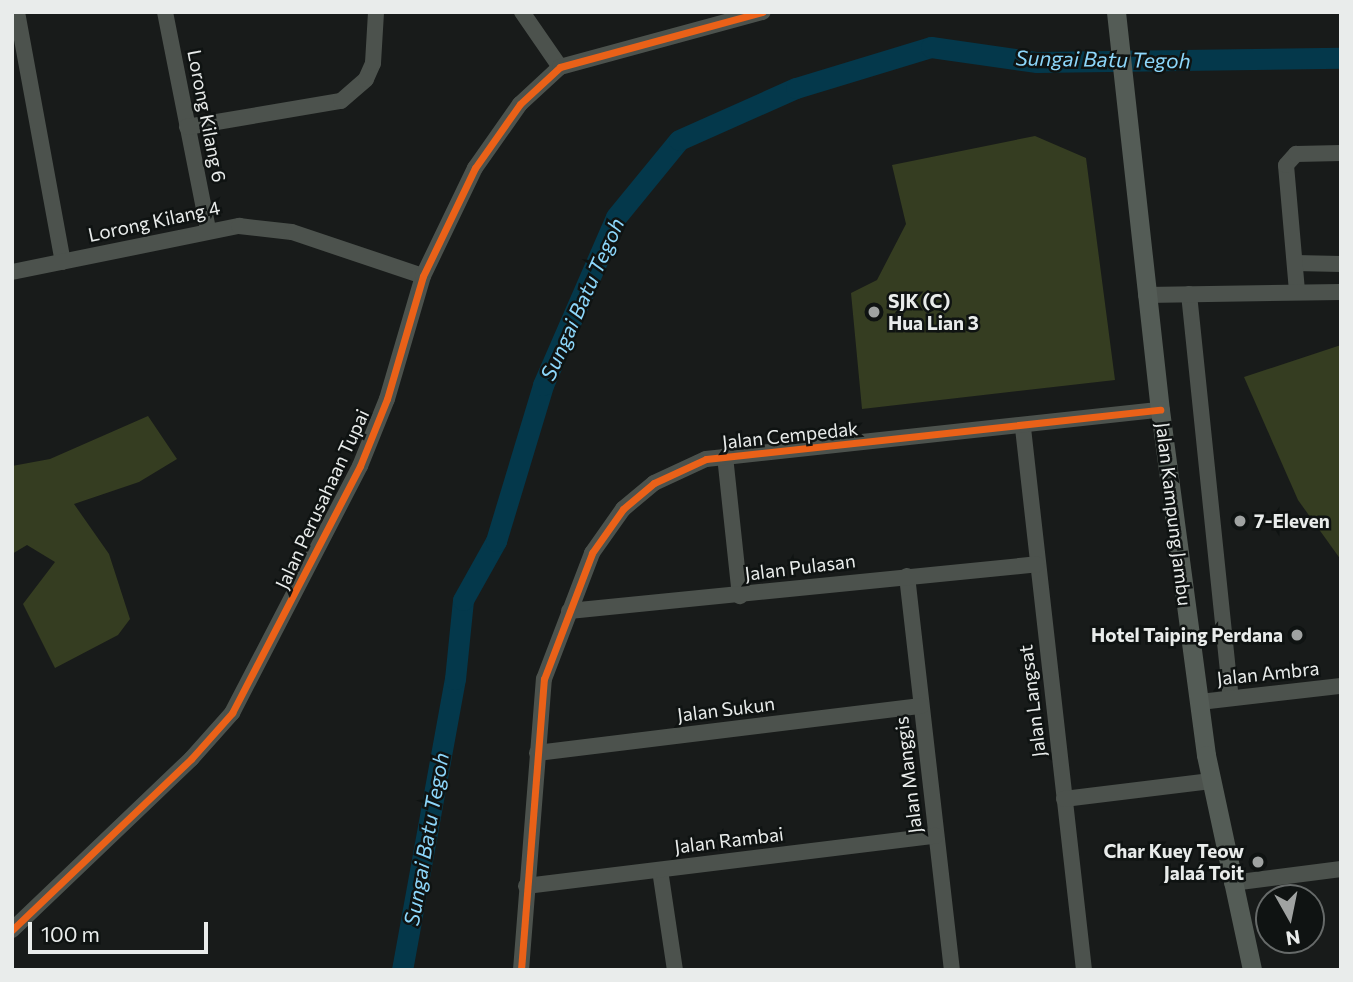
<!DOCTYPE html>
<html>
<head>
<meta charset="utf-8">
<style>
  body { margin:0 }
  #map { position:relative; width:1353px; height:982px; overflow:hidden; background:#181b1a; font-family:Commissioner,sans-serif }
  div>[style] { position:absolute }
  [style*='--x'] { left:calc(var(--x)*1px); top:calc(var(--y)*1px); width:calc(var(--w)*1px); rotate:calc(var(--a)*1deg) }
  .green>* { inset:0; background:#353d21 }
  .river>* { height:21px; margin:-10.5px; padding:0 10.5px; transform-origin:10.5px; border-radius:10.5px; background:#04384b }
  .minor>* { height:16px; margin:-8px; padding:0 8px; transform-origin:8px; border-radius:8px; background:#4c524d }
  .major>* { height:19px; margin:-9.5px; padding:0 9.5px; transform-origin:9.5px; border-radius:9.5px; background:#545c56 }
  .cycleway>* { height:7px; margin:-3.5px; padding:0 3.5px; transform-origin:3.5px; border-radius:3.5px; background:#ea6118 }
  .dots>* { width:19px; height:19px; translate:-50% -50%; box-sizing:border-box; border:4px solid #0f1312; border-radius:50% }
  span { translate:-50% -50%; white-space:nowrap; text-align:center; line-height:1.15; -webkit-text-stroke:5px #0f1312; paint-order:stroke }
  .street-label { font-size:19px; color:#e9eceb }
  .poi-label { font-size:19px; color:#e9eceb; font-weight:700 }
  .left { translate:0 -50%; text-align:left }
  .right { translate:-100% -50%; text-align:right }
  .water-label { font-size:21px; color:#8dd7fb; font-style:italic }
  .frame { position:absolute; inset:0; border:14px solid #e9eceb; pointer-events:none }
  .north { position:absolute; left:1255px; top:884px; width:70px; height:70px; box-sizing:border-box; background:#0f1312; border:2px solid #666a69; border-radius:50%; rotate:171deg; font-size:19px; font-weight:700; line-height:28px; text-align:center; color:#e9eceb }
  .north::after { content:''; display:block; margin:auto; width:24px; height:32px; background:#a0a3a2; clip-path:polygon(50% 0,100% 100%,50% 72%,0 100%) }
  .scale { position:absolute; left:28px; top:922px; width:180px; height:32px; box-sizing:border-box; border:4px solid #e9eceb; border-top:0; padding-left:9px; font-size:21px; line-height:24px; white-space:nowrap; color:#e9eceb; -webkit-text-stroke:5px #0f1312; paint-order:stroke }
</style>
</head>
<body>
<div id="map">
  <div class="green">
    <i style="clip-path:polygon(1035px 136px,1086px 158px,1115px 380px,862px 409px,851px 293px,877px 280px,906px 224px,892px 165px)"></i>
    <i style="clip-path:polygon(1341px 345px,1341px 560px,1298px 500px,1244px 377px)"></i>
    <i style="clip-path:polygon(148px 416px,177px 459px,139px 482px,74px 504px,109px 554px,130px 619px,118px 635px,55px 668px,23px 604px,55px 562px,27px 545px,12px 554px,12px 466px,50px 459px)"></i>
  </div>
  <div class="river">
    <i style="--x:402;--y:970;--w:296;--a:-79.7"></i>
    <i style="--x:455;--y:679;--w:79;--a:-84.2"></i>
    <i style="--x:463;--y:600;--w:68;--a:-60.8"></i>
    <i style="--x:496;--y:541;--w:163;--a:-73.2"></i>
    <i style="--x:543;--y:385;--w:183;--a:-66.5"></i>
    <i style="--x:616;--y:217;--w:99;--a:-50.7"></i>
    <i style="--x:679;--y:140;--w:128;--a:-24"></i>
    <i style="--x:796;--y:88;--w:141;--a:-16.9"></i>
    <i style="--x:931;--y:47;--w:107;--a:8.1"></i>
    <i style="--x:1037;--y:62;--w:304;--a:-0.8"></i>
  </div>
  <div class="minor">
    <i style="--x:17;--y:12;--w:254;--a:79.6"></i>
    <i style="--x:165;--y:12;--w:221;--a:78.8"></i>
    <i style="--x:522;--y:12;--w:67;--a:55.4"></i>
    <i style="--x:187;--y:127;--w:156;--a:-9.6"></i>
    <i style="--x:341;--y:101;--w:33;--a:-41"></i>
    <i style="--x:366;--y:79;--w:17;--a:-66"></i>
    <i style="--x:373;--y:63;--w:51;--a:-86.6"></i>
    <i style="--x:1295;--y:263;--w:46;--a:1.2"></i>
    <i style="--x:12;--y:272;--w:232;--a:-11.5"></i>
    <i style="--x:239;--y:226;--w:53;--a:6.5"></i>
    <i style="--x:292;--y:232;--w:138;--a:18.6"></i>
    <i style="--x:1297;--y:291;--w:126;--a:-95"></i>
    <i style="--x:1286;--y:165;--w:15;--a:-48"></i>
    <i style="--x:1296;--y:154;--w:45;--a:-1.3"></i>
    <i style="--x:1189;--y:294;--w:406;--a:84.1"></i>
    <i style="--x:1146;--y:295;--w:195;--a:-0.9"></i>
    <i style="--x:1023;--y:428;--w:545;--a:83.58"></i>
    <i style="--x:725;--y:456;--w:141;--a:83.9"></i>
    <i style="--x:907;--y:576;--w:397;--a:83.5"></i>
    <i style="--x:569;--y:611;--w:470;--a:-5.7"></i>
    <i style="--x:1200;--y:702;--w:142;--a:-6.5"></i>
    <i style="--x:537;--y:753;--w:387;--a:-7"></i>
    <i style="--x:1064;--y:799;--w:148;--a:-7"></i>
    <i style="--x:660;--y:870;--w:101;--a:81.5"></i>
    <i style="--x:1232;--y:883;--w:110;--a:-7.3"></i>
    <i style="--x:526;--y:886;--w:413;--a:-7"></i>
    <i style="--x:12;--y:930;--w:248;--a:-43.7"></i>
    <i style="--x:191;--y:759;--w:62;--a:-48.3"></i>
    <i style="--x:232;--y:713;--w:278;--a:-62.6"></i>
    <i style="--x:360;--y:466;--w:72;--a:-68.1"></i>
    <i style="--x:387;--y:399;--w:128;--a:-73.7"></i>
    <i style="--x:423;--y:276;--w:120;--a:-64.3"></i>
    <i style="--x:475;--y:168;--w:78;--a:-54.9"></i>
    <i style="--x:520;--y:104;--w:54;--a:-42.8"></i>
    <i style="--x:560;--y:67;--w:210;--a:-15.2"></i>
    <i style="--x:521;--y:970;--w:292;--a:-85.5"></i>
    <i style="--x:544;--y:679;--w:135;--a:-69.1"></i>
    <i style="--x:592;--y:553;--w:54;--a:-54.8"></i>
    <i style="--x:623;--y:509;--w:40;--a:-40"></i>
    <i style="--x:654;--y:483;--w:57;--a:-24.8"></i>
    <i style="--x:706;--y:459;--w:457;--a:-6.2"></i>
  </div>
  <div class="major">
    <i style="--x:1116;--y:12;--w:400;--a:83.7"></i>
    <i style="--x:1160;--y:410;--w:348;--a:82.4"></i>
    <i style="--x:1206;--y:755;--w:220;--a:77.9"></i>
  </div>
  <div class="cycleway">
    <i style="--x:12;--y:930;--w:248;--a:-43.7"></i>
    <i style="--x:191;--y:759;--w:62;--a:-48.3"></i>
    <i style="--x:232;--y:713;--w:278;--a:-62.6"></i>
    <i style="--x:360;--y:466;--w:72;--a:-68.1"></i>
    <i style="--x:387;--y:399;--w:128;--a:-73.7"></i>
    <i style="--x:423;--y:276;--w:120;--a:-64.3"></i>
    <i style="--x:475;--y:168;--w:78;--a:-54.9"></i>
    <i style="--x:520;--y:104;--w:54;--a:-42.8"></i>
    <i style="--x:560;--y:67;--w:210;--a:-15.2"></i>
    <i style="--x:521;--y:970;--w:292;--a:-85.5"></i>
    <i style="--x:544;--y:679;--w:135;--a:-69.1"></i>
    <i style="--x:592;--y:553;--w:54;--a:-54.8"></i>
    <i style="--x:623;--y:509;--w:40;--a:-40"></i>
    <i style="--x:654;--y:483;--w:57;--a:-24.8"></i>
    <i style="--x:706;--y:459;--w:457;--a:-6.2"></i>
  </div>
  <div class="dots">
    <i style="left:874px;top:312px;background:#a0a3a2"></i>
    <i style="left:1240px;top:521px;background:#a0a3a2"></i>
    <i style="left:1297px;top:635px;background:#a0a3a2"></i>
    <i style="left:1258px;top:862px;background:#a0a3a2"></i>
  </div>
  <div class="street-label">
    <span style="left:207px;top:116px;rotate:79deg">Lorong Kilang 6</span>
    <span style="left:154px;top:221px;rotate:-12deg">Lorong Kilang 4</span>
    <span style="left:790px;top:435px;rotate:-6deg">Jalan Cempedak</span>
    <span style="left:322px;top:499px;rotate:-65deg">Jalan Perusahaan Tupai</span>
    <span style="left:1174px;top:514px;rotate:83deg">Jalan Kampung Jambu</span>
    <span style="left:800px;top:567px;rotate:-7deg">Jalan Pulasan</span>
    <span style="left:1268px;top:673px;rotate:-6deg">Jalan Ambra</span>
    <span style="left:1032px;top:701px;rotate:-97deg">Jalan Langsat</span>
    <span style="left:726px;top:709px;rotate:-7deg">Jalan Sukun</span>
    <span style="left:908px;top:775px;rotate:-97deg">Jalan Manggis</span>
    <span style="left:729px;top:840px;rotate:-7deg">Jalan Rambai</span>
  </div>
  <div class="poi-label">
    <span class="left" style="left:888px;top:312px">SJK (C)<br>Hua Lian 3</span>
    <span class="left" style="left:1254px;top:521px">7-Eleven</span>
    <span class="right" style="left:1283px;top:635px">Hotel Taiping Perdana</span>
    <span class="right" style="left:1244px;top:862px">Char Kuey Teow<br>Jalaá Toit</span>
  </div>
  <div class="water-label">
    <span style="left:1103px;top:59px;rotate:1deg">Sungai Batu Tegoh</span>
    <span style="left:582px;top:299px;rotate:-66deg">Sungai Batu Tegoh</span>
    <span style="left:426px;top:839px;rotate:-80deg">Sungai Batu Tegoh</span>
  </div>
  <div class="frame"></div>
  <div class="north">N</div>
  <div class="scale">100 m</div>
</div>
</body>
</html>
